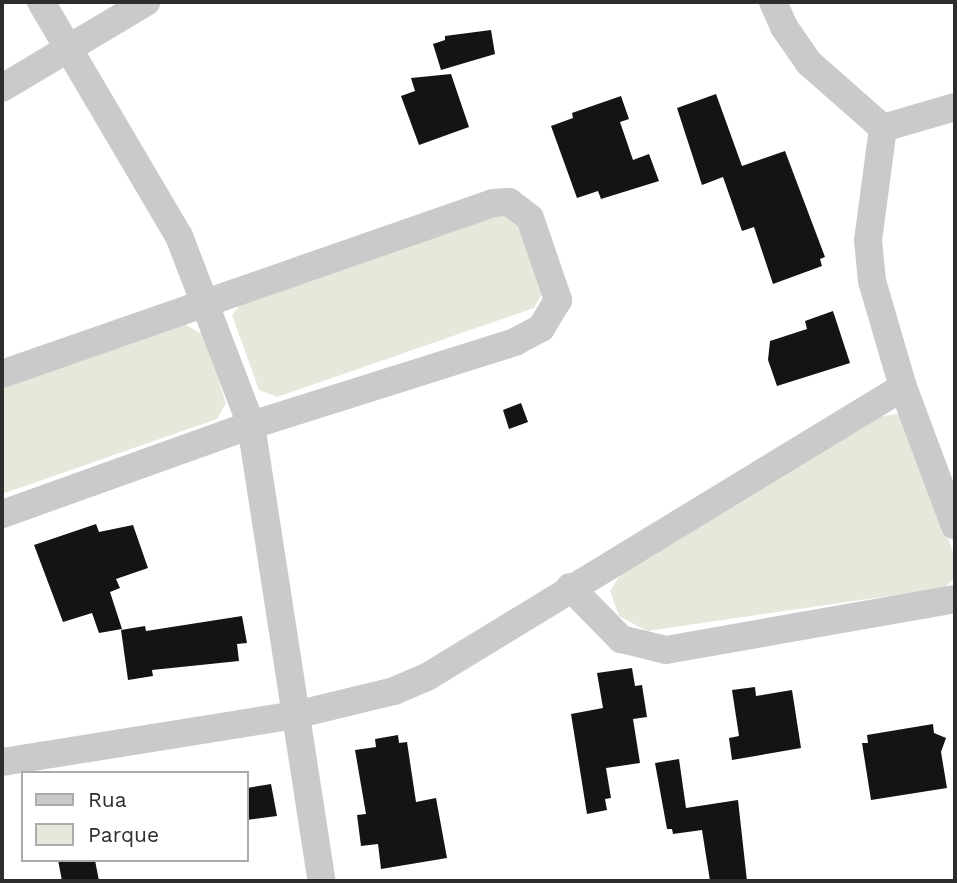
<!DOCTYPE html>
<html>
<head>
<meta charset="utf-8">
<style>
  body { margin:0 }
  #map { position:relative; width:957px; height:883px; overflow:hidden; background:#fff; font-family:"Work Sans",sans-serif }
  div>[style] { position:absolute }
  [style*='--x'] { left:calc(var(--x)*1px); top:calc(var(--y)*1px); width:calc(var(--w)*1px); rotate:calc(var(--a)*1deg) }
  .green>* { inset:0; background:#e4e9db }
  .building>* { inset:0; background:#141414 }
  .minor>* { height:28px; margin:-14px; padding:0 14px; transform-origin:14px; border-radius:14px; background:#cacaca }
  span { translate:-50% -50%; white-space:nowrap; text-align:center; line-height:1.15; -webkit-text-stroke:7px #fff; paint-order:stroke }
  .frame { position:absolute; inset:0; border:4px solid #2d2d2d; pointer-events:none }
  .legend { position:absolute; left:21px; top:771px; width:228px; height:91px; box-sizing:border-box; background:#fff; border:2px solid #ababab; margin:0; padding:9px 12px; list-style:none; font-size:21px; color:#2d2d2d }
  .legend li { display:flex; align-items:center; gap:14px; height:35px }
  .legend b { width:35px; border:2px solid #ababab }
</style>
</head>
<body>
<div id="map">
  <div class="green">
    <i style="clip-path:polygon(502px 213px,521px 224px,543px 292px,534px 308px,277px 397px,259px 390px,232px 315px,245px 298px)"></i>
    <i style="clip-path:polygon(184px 324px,204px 335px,226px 403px,217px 419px,2px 494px,2px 386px)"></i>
    <i style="clip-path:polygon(897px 414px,907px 423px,953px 552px,954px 579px,944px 588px,647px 631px,619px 616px,610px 591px,624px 569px,868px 418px)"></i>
  </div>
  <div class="building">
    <i style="clip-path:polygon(491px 30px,495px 54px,441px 70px,433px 44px,445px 40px,445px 36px)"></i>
    <i style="clip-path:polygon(451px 74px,469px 127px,419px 145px,401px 96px,415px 91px,411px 78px)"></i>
    <i style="clip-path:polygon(716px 94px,742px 166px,785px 151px,825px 257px,820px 259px,822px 266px,773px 284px,754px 227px,742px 231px,723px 177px,702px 185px,677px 108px)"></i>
    <i style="clip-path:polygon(621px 96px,629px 119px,620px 122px,633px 160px,649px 154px,659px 181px,601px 199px,598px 191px,577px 198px,551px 126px,573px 118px,572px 113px)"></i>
    <i style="clip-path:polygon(833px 311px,850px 363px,777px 386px,768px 360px,770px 341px,807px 329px,805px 321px)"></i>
    <i style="clip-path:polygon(521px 403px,528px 422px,509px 429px,503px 410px)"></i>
    <i style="clip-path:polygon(96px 524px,99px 532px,133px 525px,148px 568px,116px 579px,120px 588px,110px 592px,122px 629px,99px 633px,92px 613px,63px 622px,34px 545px)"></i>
    <i style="clip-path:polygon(242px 616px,247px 643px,237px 644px,239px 661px,152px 670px,153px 676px,128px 680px,121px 630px,145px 626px,146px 631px)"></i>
    <i style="clip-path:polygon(632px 668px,635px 686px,642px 685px,647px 717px,633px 719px,640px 763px,606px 768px,611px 798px,605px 799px,607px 810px,587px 814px,571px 714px,603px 708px,597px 673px)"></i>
    <i style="clip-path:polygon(755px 687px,756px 696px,792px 690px,801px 748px,732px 760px,729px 738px,739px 736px,732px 690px)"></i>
    <i style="clip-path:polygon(933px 724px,934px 733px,946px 738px,941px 752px,947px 788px,871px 800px,862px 743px,868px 743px,867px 735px)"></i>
    <i style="clip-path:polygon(398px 735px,399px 743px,407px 742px,416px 802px,436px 798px,447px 858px,381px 869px,378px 844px,361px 846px,357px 815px,366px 814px,355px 750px,376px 747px,375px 739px)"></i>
    <i style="clip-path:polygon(679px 759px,686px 808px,738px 800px,747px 881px,710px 881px,702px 830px,673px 834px,672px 829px,667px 829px,655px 763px)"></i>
    <i style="clip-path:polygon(271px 784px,277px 816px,247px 820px,247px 788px)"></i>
    <i style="clip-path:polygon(58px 860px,95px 860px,99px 881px,62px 881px)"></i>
  </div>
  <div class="minor">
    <i style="--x:41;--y:2;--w:272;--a:59.5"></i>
    <i style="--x:179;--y:236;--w:202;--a:69.1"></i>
    <i style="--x:251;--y:425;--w:461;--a:81.2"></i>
    <i style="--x:773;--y:2;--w:27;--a:66"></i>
    <i style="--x:784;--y:27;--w:44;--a:55.2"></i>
    <i style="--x:809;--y:63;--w:98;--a:41.3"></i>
    <i style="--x:2;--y:88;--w:168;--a:-30.8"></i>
    <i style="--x:883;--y:128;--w:113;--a:97.6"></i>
    <i style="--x:868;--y:240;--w:41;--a:84.4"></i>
    <i style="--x:872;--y:281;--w:110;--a:73.7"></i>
    <i style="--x:903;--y:387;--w:148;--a:69.5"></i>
    <i style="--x:883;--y:128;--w:75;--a:-16.3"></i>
    <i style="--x:2;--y:374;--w:520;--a:-19.2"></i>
    <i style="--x:493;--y:203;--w:16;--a:-4"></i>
    <i style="--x:509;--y:202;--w:26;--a:37"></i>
    <i style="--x:530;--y:218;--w:87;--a:71.1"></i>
    <i style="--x:558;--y:300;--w:33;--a:121"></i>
    <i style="--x:541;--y:328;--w:30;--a:152"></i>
    <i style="--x:515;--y:342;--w:277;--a:162.5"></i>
    <i style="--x:251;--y:425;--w:264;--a:160.3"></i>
    <i style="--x:570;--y:587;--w:73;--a:45.6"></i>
    <i style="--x:621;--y:639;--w:46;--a:13.7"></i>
    <i style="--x:666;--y:650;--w:293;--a:-10"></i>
    <i style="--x:2;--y:762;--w:297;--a:-9.1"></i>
    <i style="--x:295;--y:715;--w:102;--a:-13.6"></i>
    <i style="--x:394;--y:691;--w:36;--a:-23"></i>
    <i style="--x:427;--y:677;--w:557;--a:-31.35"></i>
  </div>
  <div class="frame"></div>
  <ul class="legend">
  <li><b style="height:9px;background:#cacaca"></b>Rua</li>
  <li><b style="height:19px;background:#e4e9db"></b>Parque</li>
  </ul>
</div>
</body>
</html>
